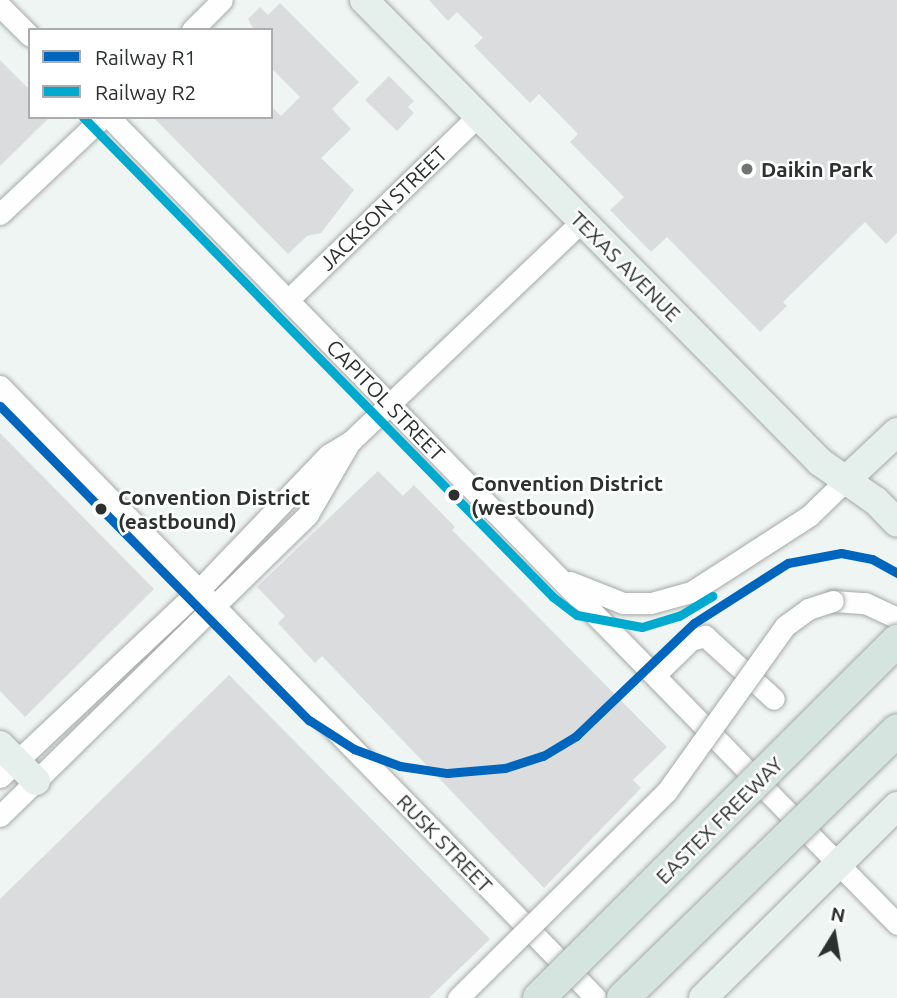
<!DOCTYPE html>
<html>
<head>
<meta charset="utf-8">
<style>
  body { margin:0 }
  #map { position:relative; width:897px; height:998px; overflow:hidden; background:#eff5f2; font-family:Ubuntu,sans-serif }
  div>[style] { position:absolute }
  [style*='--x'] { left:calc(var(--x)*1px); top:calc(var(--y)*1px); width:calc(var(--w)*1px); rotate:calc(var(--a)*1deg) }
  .building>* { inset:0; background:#dadcdd }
  .roads { filter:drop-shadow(0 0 2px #a5a9a7) drop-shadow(0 0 2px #a5a9a7) }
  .minor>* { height:21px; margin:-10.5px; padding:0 10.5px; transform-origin:10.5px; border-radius:10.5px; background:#fdfefd }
  .major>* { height:28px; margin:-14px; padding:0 14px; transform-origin:14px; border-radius:14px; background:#e5efeb }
  .bridges { filter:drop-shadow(0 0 2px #a5a9a7) drop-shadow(0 0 2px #a5a9a7) }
  .minor-bridge>* { height:21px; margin:-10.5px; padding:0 10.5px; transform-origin:10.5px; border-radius:10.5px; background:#fdfefd }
  .highway-bridge>* { height:32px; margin:-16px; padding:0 16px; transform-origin:16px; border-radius:16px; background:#d6e4df }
  .rail-1>* { height:9px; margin:-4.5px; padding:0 4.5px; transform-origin:4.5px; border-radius:4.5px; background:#0065bd }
  .rail-2>* { height:9px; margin:-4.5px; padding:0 4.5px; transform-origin:4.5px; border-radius:4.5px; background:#00a9ce }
  .dots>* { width:19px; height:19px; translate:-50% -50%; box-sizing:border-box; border:4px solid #fff; border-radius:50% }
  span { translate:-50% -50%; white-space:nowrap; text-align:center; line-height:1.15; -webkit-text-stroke:5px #fff; paint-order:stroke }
  .poi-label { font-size:21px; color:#2c302e; font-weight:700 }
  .left { translate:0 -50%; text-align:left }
  .street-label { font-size:21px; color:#2c302e }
  .stop-label { font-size:21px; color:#2c302e; font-weight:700 }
  .legend { position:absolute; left:28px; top:28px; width:245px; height:91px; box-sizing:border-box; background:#fff; border:2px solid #abacab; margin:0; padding:9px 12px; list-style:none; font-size:21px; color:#2c302e }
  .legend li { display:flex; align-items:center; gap:14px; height:35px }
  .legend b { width:35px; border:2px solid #abacab }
  .north { position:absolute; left:799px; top:900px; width:70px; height:70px; -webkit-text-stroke:5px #fff; paint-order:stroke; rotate:11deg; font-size:19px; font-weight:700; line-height:28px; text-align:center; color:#2c302e }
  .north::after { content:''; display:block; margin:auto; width:24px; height:32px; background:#2c302e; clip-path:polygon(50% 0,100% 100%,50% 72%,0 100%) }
</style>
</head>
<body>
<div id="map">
  <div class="building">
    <i style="clip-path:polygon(429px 0,897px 0,897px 233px,886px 244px,865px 222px,783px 302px,787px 306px,760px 332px,667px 237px,651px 252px,610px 210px,624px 197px,570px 142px,578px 134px,539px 94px,530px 103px,474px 46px,483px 38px,457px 12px,448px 21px)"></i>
    <i style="clip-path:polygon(280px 3px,359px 82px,332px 109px,351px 129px,321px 158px,354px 190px,321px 233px,307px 236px,288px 254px,153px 117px,271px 117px,271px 106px,281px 116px,300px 97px,271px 68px,271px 30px,254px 30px,248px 19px,260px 7px,268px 15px)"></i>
    <i style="clip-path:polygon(0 60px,30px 90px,30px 117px,50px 117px,0 166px)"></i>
    <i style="clip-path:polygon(389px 76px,414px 101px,408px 107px,414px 113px,397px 131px,365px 100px)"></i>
    <i style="clip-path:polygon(0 433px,154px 589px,25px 717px,0 691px)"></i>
    <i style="clip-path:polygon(378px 471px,403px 496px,414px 485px,455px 527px,452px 530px,667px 747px,633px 780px,641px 788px,544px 888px,322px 656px,315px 663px,278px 623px,285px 616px,257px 587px)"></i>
    <i style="clip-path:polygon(229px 675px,490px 939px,429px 998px,0 998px,0 899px)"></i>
  </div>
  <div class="roads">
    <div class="minor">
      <i style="--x:0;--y:6;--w:42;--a:45"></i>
      <i style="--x:192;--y:30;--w:42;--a:-45"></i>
      <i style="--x:109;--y:117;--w:1128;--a:45.68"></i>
      <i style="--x:0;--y:214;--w:141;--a:-43.3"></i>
      <i style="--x:288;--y:300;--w:264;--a:-44.1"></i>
      <i style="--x:0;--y:386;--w:854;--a:45.76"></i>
      <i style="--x:570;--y:582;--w:57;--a:21.6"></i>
      <i style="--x:623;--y:603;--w:28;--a:0"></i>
      <i style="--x:651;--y:603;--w:41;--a:-15.4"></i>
      <i style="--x:691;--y:592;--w:140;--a:-32.8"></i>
      <i style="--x:809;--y:516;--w:52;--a:-44.2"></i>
      <i style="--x:833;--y:601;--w:32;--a:4"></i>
      <i style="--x:865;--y:603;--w:35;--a:25"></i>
      <i style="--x:656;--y:674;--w:49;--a:-44.2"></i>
      <i style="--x:691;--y:640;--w:15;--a:-16"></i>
      <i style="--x:705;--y:636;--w:93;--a:42.4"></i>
      <i style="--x:0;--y:777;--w:273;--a:-43.2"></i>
      <i style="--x:199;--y:590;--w:187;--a:-46.3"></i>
      <i style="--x:328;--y:455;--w:27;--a:-31"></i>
      <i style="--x:351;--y:441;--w:319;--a:-43.6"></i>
      <i style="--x:0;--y:816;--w:431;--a:-44.4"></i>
      <i style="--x:308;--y:514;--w:80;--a:-59.9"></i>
    </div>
    <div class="major">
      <i style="--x:364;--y:0;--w:649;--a:45.37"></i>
      <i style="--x:820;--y:462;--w:68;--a:34.9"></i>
      <i style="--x:876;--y:501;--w:30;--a:46"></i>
      <i style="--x:846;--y:480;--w:70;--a:-43.3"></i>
      <i style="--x:0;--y:745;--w:51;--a:45"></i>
      <i style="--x:703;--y:998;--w:273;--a:-44.7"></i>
    </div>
  </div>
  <div class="bridges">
    <div class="minor-bridge">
      <i style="--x:458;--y:998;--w:294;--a:-44.7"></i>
      <i style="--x:667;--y:791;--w:203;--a:-54.4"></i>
      <i style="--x:785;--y:626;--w:29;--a:-36"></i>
      <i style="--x:808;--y:609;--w:26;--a:-18"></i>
    </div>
    <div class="highway-bridge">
      <i style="--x:539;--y:998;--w:506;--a:-44.92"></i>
      <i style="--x:623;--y:998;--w:383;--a:-44.3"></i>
    </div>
  </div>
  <div class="rail-1">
    <i style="--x:0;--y:406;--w:441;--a:45.5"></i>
    <i style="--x:309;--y:720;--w:54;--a:32.8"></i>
    <i style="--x:354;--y:749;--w:49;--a:20.3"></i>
    <i style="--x:400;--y:766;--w:48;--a:8.5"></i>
    <i style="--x:447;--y:773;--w:58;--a:-4.9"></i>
    <i style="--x:505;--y:768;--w:40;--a:-18"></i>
    <i style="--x:543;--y:756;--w:39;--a:-31"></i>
    <i style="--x:576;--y:736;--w:163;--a:-43.8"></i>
    <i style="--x:694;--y:623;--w:112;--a:-32.6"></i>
    <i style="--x:788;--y:563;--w:54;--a:-10.7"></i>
    <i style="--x:841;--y:553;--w:32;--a:11"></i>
    <i style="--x:872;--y:559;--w:29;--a:29"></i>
  </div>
  <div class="rail-2">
    <i style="--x:83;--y:117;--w:672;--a:45.6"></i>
    <i style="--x:553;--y:597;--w:30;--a:37"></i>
    <i style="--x:577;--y:615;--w:66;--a:10.5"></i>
    <i style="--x:642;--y:627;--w:39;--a:-17"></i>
    <i style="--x:679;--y:616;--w:39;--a:-31"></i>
  </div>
  <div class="dots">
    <i style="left:747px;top:169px;background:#707573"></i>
    <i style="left:454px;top:495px;background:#2c302e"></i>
    <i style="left:101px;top:509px;background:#2c302e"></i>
  </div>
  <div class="poi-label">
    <span class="left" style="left:761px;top:169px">Daikin Park</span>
  </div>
  <div class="street-label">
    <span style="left:383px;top:208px;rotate:-44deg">JACKSON STREET</span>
    <span style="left:626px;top:266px;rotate:45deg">TEXAS AVENUE</span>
    <span style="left:386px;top:400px;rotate:46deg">CAPITOL STREET</span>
    <span style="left:719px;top:820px;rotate:-45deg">EASTEX FREEWAY</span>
    <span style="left:445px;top:843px;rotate:46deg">RUSK STREET</span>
  </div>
  <div class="stop-label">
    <span class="left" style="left:471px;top:495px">Convention District<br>(westbound)</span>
    <span class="left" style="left:118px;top:509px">Convention District<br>(eastbound)</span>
  </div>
  <ul class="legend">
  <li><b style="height:9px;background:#0065bd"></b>Railway R1</li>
  <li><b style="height:9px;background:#00a9ce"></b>Railway R2</li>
  </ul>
  <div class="north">N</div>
</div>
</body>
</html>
